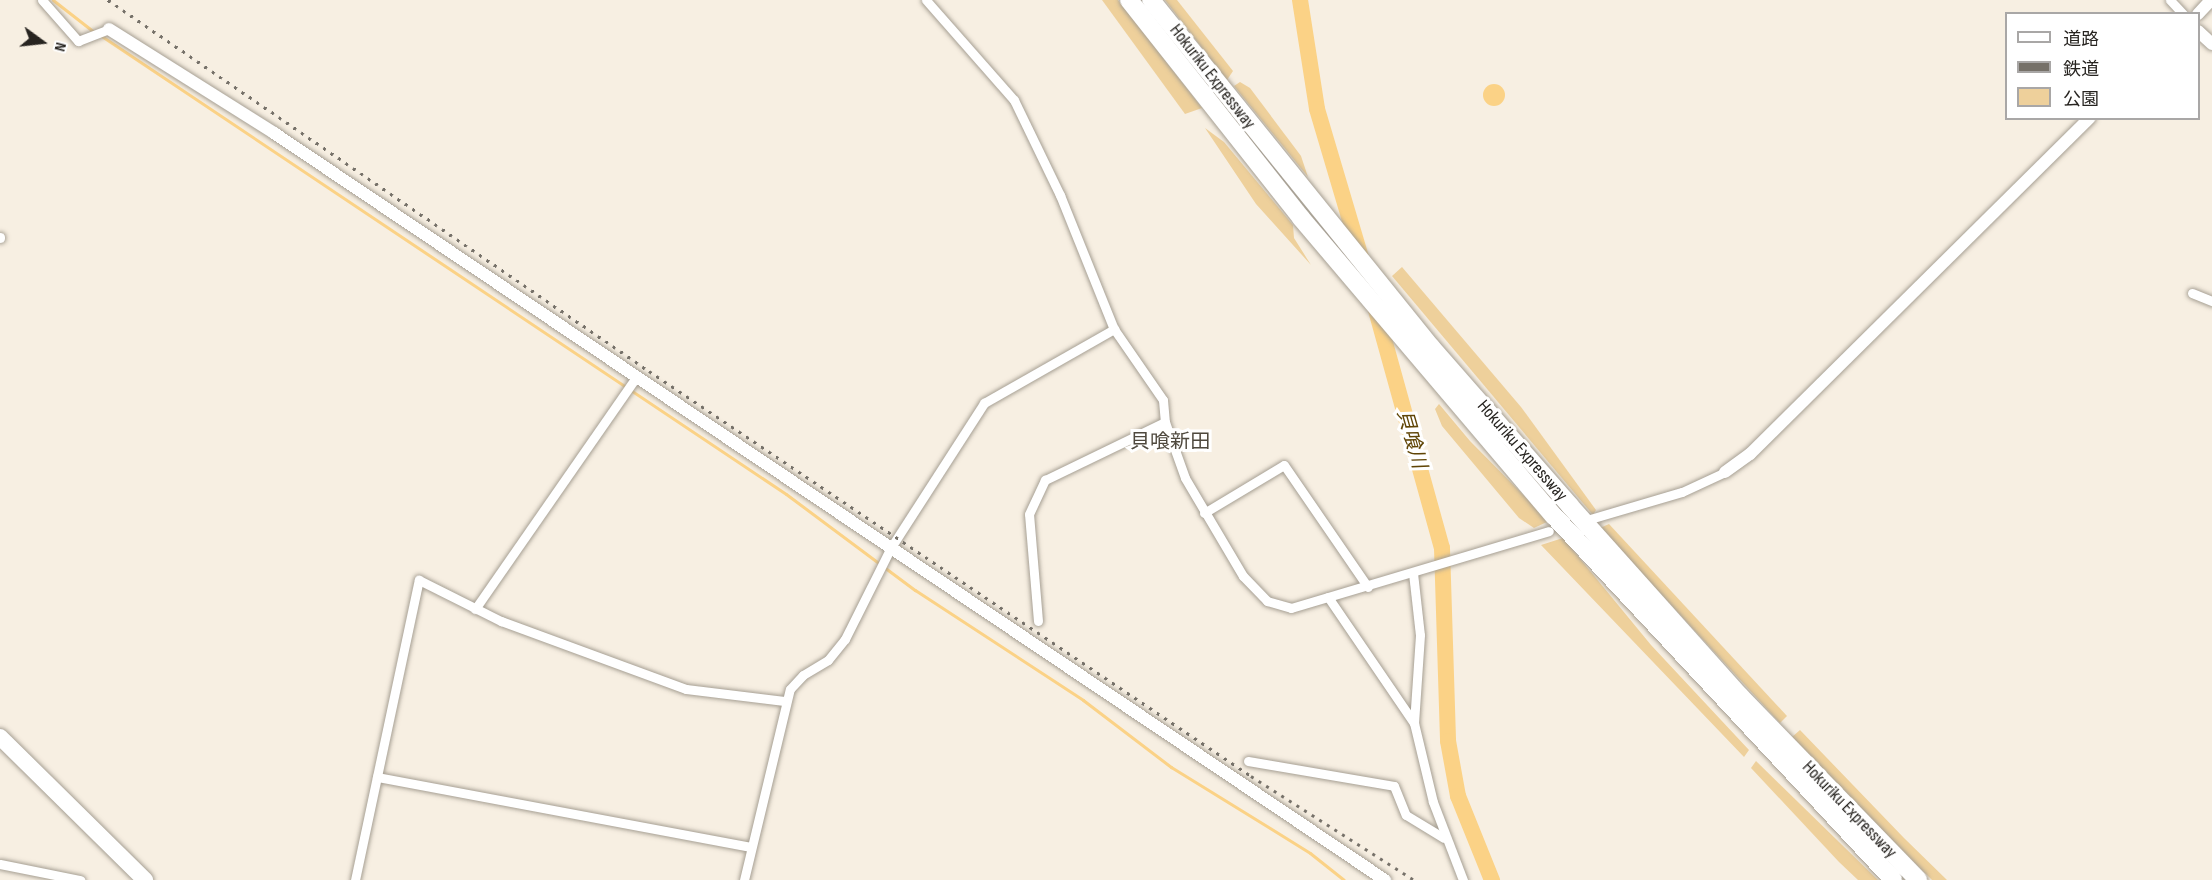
<!DOCTYPE html>
<html>
<head>
<meta charset="utf-8">
<style>
  body { margin:0 }
  #map { position:relative; width:2212px; height:880px; overflow:hidden; background:#f7efe2; font-family:"Sofia Sans Condensed","Noto Sans JP",sans-serif }
  div>[style] { position:absolute }
  [style*='--x'] { left:calc(var(--x)*1px); top:calc(var(--y)*1px); width:calc(var(--w)*1px); rotate:calc(var(--a)*1deg) }
  .green>* { inset:0; background:#eed09b }
  .water>* { inset:0; background:#fbd286 }
  .round { border-radius:50% }
  .stream>* { height:3px; margin:-1.5px; padding:0 1.5px; transform-origin:1.5px; border-radius:1.5px; background:#fbd286 }
  .river>* { height:16px; margin:-8px; padding:0 8px; transform-origin:8px; border-radius:8px; background:#fbd286 }
  .roads { filter:drop-shadow(0 0 2px #a69f93) drop-shadow(0 0 2px #a69f93) }
  .minor>* { height:9px; margin:-4.5px; padding:0 4.5px; transform-origin:4.5px; border-radius:4.5px; background:#fff }
  .tertiary>* { height:12px; margin:-6px; padding:0 6px; transform-origin:6px; border-radius:6px; background:#fff }
  .trunk>* { height:16px; margin:-8px; padding:0 8px; transform-origin:8px; border-radius:8px; background:#fff }
  .motorway>* { height:18px; margin:-9px; padding:0 9px; transform-origin:9px; border-radius:9px; background:#fff }
  .rail>* { height:3px; margin-top:-1.5px; transform-origin:0; background:repeating-linear-gradient(90deg,#767169 0 3px,transparent 0 9px) }
  span { translate:-50% -50%; white-space:nowrap; text-align:center; line-height:1.15; -webkit-text-stroke:6px #fff; paint-order:stroke }
  .street-label { font-size:18px; color:#272420 }
  .water-label { font-size:20px; color:#604506; font-style:italic }
  .neighbourhood-label { font-size:20px; color:#4f493e }
  .legend { position:absolute; left:2005px; top:12px; width:195px; height:108px; box-sizing:border-box; background:#fff; border:2px solid #a9a7a6; margin:0; padding:8px 10px; list-style:none; font-size:18px; color:#272420 }
  .legend li { display:flex; align-items:center; gap:12px; height:30px }
  .legend b { width:30px; border:2px solid #a9a7a6 }
  .north { position:absolute; left:12px; top:12px; width:60px; height:60px; -webkit-text-stroke:4px #fff; paint-order:stroke; rotate:105deg; font-size:16px; font-weight:700; line-height:24px; text-align:center; color:#272420 }
  .north::after { content:''; display:block; margin:auto; width:21px; height:27px; background:#272420; clip-path:polygon(50% 0,100% 100%,50% 72%,0 100%) }
</style>
</head>
<body>
<div id="map">
  <div class="green">
    <i style="clip-path:polygon(1102px 0,1118px 0,1202px 108px,1185px 114px)"></i>
    <i style="clip-path:polygon(1165px 0,1177px 0,1233px 71px,1227px 80px)"></i>
    <i style="clip-path:polygon(1240px 82px,1250px 88px,1301px 156px,1308px 177px,1234px 86px)"></i>
    <i style="clip-path:polygon(1205px 128px,1224px 142px,1293px 225px,1294px 238px,1311px 265px,1256px 204px)"></i>
    <i style="clip-path:polygon(1402px 267px,1521px 407px,1596px 510px,1593px 515px,1392px 276px)"></i>
    <i style="clip-path:polygon(1439px 404px,1470px 441px,1549px 521px,1534px 528px,1519px 518px,1442px 426px,1435px 409px)"></i>
    <i style="clip-path:polygon(1609px 524px,1787px 716px,1780px 723px,1600px 528px)"></i>
    <i style="clip-path:polygon(1563px 538px,1651px 645px,1749px 750px,1744px 757px,1541px 545px)"></i>
    <i style="clip-path:polygon(1800px 730px,1904px 838px,1947px 880px,1932px 880px,1896px 844px,1792px 737px)"></i>
    <i style="clip-path:polygon(1756px 761px,1878px 880px,1858px 880px,1839px 862px,1751px 768px)"></i>
  </div>
  <div class="water">
    <i class="round" style="left:1483px;top:84px;width:22px;height:22px"></i>
  </div>
  <div class="stream">
    <i style="--x:53;--y:0;--w:52;--a:38"></i>
    <i style="--x:100;--y:35;--w:825;--a:33.79"></i>
    <i style="--x:786;--y:494;--w:161;--a:36.7"></i>
    <i style="--x:915;--y:590;--w:201;--a:33.2"></i>
    <i style="--x:1083;--y:700;--w:111;--a:37.3"></i>
    <i style="--x:1171;--y:767;--w:163;--a:31.7"></i>
    <i style="--x:1310;--y:853;--w:43;--a:38.5"></i>
  </div>
  <div class="river">
    <i style="--x:1300;--y:0;--w:110;--a:81.1"></i>
    <i style="--x:1317;--y:109;--w:159;--a:73.5"></i>
    <i style="--x:1374;--y:303;--w:254;--a:74.5"></i>
    <i style="--x:1442;--y:548;--w:193;--a:88.2"></i>
    <i style="--x:1448;--y:741;--w:56;--a:79.7"></i>
    <i style="--x:1458;--y:796;--w:91;--a:68"></i>
  </div>
  <div class="roads">
    <div class="minor">
      <i style="--x:42;--y:0;--w:55;--a:48.7"></i>
      <i style="--x:78;--y:41;--w:33;--a:-21"></i>
      <i style="--x:926;--y:0;--w:133;--a:48.7"></i>
      <i style="--x:1014;--y:100;--w:106;--a:64.2"></i>
      <i style="--x:1060;--y:195;--w:144;--a:68.1"></i>
      <i style="--x:1114;--y:329;--w:86;--a:55.4"></i>
      <i style="--x:1163;--y:400;--w:22;--a:85"></i>
      <i style="--x:1165;--y:422;--w:59;--a:70.3"></i>
      <i style="--x:1185;--y:478;--w:114;--a:59.4"></i>
      <i style="--x:1243;--y:576;--w:35;--a:46"></i>
      <i style="--x:1267;--y:601;--w:25;--a:16"></i>
      <i style="--x:1291;--y:608;--w:269;--a:-16.6"></i>
      <i style="--x:2170;--y:0;--w:19;--a:47"></i>
      <i style="--x:0;--y:237;--w:1;--a:90"></i>
      <i style="--x:2192;--y:293;--w:22;--a:22"></i>
      <i style="--x:1204;--y:513;--w:93;--a:-31"></i>
      <i style="--x:1284;--y:465;--w:148;--a:55.5"></i>
      <i style="--x:1590;--y:519;--w:96;--a:-16.4"></i>
      <i style="--x:1682;--y:492;--w:47;--a:-24.9"></i>
      <i style="--x:1413;--y:573;--w:62;--a:83.6"></i>
      <i style="--x:1420;--y:635;--w:88;--a:93.9"></i>
      <i style="--x:1328;--y:597;--w:153;--a:55.7"></i>
      <i style="--x:1414;--y:723;--w:81;--a:76.5"></i>
      <i style="--x:1433;--y:802;--w:84;--a:69"></i>
      <i style="--x:475;--y:609;--w:280;--a:-55.2"></i>
      <i style="--x:1038;--y:621;--w:107;--a:-94.8"></i>
      <i style="--x:1029;--y:514;--w:38;--a:-65"></i>
      <i style="--x:1045;--y:480;--w:133;--a:-25.8"></i>
      <i style="--x:1248;--y:761;--w:148;--a:9.7"></i>
      <i style="--x:1394;--y:786;--w:31;--a:68"></i>
      <i style="--x:1406;--y:815;--w:44;--a:31.2"></i>
      <i style="--x:377;--y:777;--w:380;--a:10.6"></i>
      <i style="--x:0;--y:864;--w:82;--a:11.3"></i>
      <i style="--x:355;--y:880;--w:307;--a:-78"></i>
      <i style="--x:419;--y:580;--w:92;--a:26.6"></i>
      <i style="--x:501;--y:621;--w:197;--a:20.2"></i>
      <i style="--x:686;--y:689;--w:99;--a:7"></i>
      <i style="--x:744;--y:880;--w:196;--a:-76.5"></i>
      <i style="--x:790;--y:689;--w:19;--a:-47"></i>
      <i style="--x:803;--y:675;--w:29;--a:-31"></i>
      <i style="--x:828;--y:660;--w:27;--a:-51"></i>
      <i style="--x:845;--y:639;--w:101;--a:-63.4"></i>
      <i style="--x:890;--y:549;--w:174;--a:-57.2"></i>
      <i style="--x:984;--y:403;--w:150;--a:-29.6"></i>
    </div>
    <div class="tertiary">
      <i style="--x:2198;--y:14;--w:19;--a:-47"></i>
      <i style="--x:109;--y:29;--w:195;--a:32.2"></i>
      <i style="--x:274;--y:133;--w:1339;--a:33.92"></i>
      <i style="--x:2198;--y:31;--w:19;--a:43"></i>
      <i style="--x:1725;--y:472;--w:31;--a:-36"></i>
      <i style="--x:1750;--y:454;--w:478;--a:-44.7"></i>
    </div>
    <div class="trunk">
      <i style="--x:0;--y:737;--w:204;--a:44.6"></i>
    </div>
    <div class="motorway">
      <i style="--x:1129;--y:0;--w:278;--a:51.7"></i>
      <i style="--x:1301;--y:218;--w:391;--a:49.7"></i>
      <i style="--x:1554;--y:516;--w:497;--a:47"></i>
      <i style="--x:1151;--y:0;--w:446;--a:51.1"></i>
      <i style="--x:1431;--y:347;--w:211;--a:48.8"></i>
      <i style="--x:1570;--y:506;--w:255;--a:48.2"></i>
      <i style="--x:1740;--y:696;--w:256;--a:45.9"></i>
    </div>
  </div>
  <div class="rail">
    <i style="--x:108;--y:0;--w:656;--a:34.44"></i>
    <i style="--x:649;--y:371;--w:726;--a:33.93"></i>
    <i style="--x:1251;--y:776;--w:193;--a:32.5"></i>
  </div>
  <div class="street-label">
    <span style="left:1212px;top:77px;rotate:52deg">Hokuriku Expressway</span>
    <span style="left:1522px;top:451px;rotate:49deg">Hokuriku Expressway</span>
    <span style="left:1849px;top:810px;rotate:46deg">Hokuriku Expressway</span>
  </div>
  <div class="water-label">
    <span style="left:1411px;top:439px;rotate:74deg">貝喰川</span>
  </div>
  <div class="neighbourhood-label">
    <span style="left:1170px;top:442px">貝喰新田</span>
  </div>
  <ul class="legend">
  <li><b style="height:8px;background:#fff"></b>道路</li>
  <li><b style="height:8px;background:#767169"></b>鉄道</li>
  <li><b style="height:16px;background:#eed09b"></b>公園</li>
  </ul>
  <div class="north">N</div>
</div>
</body>
</html>
